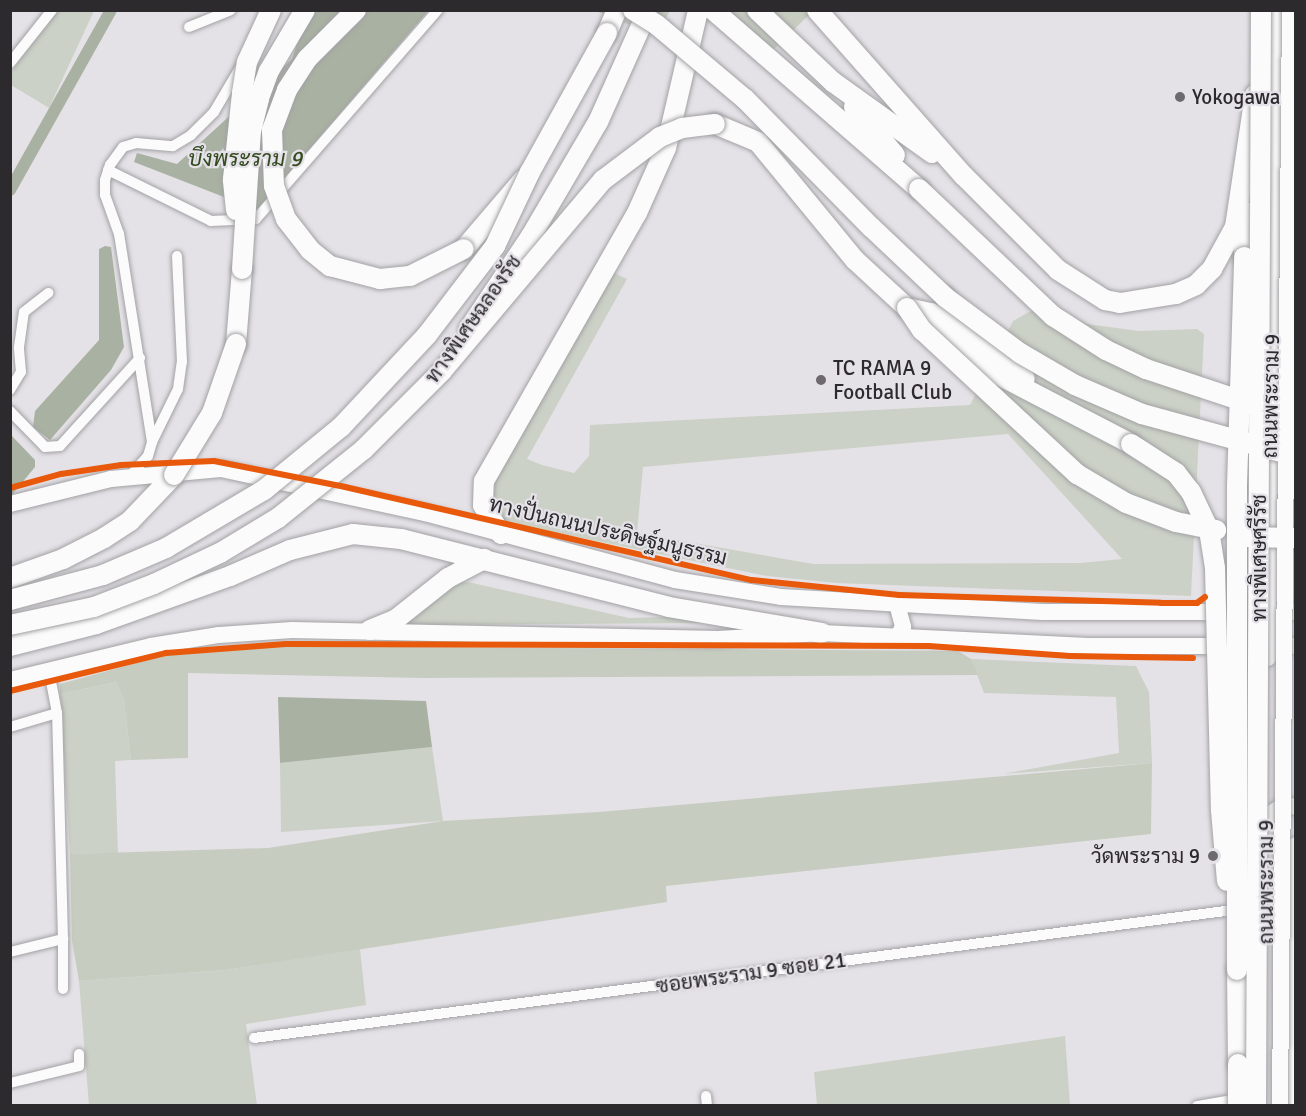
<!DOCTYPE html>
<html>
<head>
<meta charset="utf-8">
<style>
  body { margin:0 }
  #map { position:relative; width:1306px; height:1116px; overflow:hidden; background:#e5e2e7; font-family:Signika,Sarabun,sans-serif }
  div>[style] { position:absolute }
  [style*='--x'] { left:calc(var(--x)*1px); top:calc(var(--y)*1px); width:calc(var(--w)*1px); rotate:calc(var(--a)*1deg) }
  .green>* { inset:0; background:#cbd1c6 }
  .forest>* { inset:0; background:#c6cdc0 }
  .water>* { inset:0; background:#a9b2a2 }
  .canal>* { height:12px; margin:-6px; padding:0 6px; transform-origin:6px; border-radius:6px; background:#a9b2a2 }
  .roads { filter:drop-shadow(0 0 2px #a2a1a4) drop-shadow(0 0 2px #a2a1a4) }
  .street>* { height:10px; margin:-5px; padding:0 5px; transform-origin:5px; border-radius:5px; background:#fbfbfb }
  .primary>* { height:16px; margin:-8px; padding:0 8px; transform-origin:8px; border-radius:8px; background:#fbfbfb }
  .highway>* { height:20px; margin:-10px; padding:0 10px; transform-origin:10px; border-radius:10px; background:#fbfbfb }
  .bridges { filter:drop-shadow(0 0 2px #a2a1a4) drop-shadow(0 0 2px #a2a1a4) }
  .primary-bridge>* { height:16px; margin:-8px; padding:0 8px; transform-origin:8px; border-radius:8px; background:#fbfbfb }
  .highway-bridge>* { height:20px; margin:-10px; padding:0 10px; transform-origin:10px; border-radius:10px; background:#fbfbfb }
  .cycleway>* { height:6px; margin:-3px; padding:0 3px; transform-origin:3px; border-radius:3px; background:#e8590c }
  .dots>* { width:16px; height:16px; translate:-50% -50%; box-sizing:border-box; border:3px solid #e5e1e8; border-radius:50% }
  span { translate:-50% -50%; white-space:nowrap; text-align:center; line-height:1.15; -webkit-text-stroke:4.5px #e5e1e8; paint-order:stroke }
  .poi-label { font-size:21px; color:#2c2a2d }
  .left { translate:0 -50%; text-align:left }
  .right { translate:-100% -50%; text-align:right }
  .street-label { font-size:21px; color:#2c2a2d }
  .water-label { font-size:22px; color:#344b20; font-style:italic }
  .frame { position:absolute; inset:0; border:12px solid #2c2a2d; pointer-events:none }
</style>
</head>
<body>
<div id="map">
  <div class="green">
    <i style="clip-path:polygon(57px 11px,94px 11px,49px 108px,11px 85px,10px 73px)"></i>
    <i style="clip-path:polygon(evenodd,612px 272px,627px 279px,527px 459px,542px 465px,574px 473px,589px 456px,590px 425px,970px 405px,1013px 321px,1045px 303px,1087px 324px,1139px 331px,1197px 329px,1204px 334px,1191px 596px,836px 583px,767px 576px,504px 522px,488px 496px,492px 478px,612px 272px,1008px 434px,1122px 559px,1080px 563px,813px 564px,637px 533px,643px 467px,1008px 434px)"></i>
    <i style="clip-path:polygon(468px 582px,629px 618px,666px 617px,709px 623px,405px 625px,435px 592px,449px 583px)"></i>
    <i style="clip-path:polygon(971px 659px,1136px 666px,1149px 692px,1152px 763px,1002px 774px,1119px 753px,1116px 697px,984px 693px)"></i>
    <i style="clip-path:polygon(116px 682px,124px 700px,131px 760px,115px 761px,118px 853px,70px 854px,60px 694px)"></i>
    <i style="clip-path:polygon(432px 747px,443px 821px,281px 832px,280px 763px)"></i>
    <i style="clip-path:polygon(360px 949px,366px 1005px,246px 1024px,257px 1105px,89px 1105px,79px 981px,226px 970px)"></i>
    <i style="clip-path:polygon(1065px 1036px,1070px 1105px,817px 1105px,814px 1072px)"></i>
  </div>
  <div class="forest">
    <i style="clip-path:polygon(593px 10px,670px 11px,655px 35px)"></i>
    <i style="clip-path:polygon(725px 11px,813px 11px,772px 51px)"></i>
    <i style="clip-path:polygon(285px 646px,958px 651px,971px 659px,978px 675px,422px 678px,188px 673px,188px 758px,131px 760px,124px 700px,116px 682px,60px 694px,60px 684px,166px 655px)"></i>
    <i style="clip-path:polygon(1152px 763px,1151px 834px,666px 886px,667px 902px,226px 970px,79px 981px,72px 941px,70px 854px,268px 848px,443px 821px,599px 812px)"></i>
  </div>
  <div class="water">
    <i style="clip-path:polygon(308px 11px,428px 11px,257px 210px,134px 162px,137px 153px,177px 164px,292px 59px)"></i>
    <i style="clip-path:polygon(105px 246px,111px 247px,124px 347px,111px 370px,50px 440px,33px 427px,35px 411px,99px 340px,99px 249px)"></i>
    <i style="clip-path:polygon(11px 435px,35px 460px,35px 467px,11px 496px)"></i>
    <i style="clip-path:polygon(278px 697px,426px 701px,432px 747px,280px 763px)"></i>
  </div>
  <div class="canal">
    <i style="--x:10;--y:190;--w:206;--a:-60.7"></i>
  </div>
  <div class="roads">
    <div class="street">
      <i style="--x:189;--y:27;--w:45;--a:-22"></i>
      <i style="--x:10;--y:63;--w:68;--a:-51.6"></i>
      <i style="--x:108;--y:170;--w:115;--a:26.3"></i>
      <i style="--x:211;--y:221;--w:45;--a:-2.5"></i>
      <i style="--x:256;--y:219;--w:277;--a:-49"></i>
      <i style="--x:10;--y:390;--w:21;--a:-59"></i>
      <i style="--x:21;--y:372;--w:25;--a:-95"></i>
      <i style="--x:19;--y:347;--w:35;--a:-82"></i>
      <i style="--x:24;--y:312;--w:31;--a:-38"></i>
      <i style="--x:10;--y:411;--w:50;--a:45.8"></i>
      <i style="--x:45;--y:447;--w:15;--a:-4"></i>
      <i style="--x:60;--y:446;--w:119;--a:-47.7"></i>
      <i style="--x:152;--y:442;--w:59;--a:-63.9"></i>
      <i style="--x:178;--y:389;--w:27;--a:-82"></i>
      <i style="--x:182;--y:362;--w:106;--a:-92.7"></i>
      <i style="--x:129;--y:477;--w:28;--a:-48"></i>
      <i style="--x:148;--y:456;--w:15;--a:-74"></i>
      <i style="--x:152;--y:442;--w:211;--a:-99"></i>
      <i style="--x:119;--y:234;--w:41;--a:-109.7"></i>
      <i style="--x:105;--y:195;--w:15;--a:-90"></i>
      <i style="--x:105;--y:180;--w:16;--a:-72"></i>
      <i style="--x:110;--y:165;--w:22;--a:-54"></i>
      <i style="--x:123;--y:147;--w:14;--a:-17"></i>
      <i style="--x:136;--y:143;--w:37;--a:5"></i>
      <i style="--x:173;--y:146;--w:21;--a:-31"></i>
      <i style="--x:191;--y:135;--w:33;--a:-45"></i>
      <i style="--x:214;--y:112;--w:51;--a:-59.4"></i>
      <i style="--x:10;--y:727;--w:49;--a:-16.6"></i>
      <i style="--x:10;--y:952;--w:55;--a:-13.8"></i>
      <i style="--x:63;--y:939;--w:226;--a:-91.5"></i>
      <i style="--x:57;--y:713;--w:43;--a:-100.8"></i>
      <i style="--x:63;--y:989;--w:50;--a:-90"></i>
      <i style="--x:254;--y:1038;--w:995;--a:-7.45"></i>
      <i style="--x:10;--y:1083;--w:71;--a:-13.8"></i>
      <i style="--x:79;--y:1066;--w:12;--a:-90"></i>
      <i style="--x:706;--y:1096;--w:10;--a:84"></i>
      <i style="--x:1197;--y:1106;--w:47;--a:-9.9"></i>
    </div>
    <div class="primary">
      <i style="--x:10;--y:504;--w:104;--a:-13.9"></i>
      <i style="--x:111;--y:479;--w:110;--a:-5.2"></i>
      <i style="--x:221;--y:469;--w:209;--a:12.2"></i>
      <i style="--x:425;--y:513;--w:259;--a:15"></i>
      <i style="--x:675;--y:580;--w:107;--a:9.1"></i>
      <i style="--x:781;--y:597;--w:262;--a:3.3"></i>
      <i style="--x:1043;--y:612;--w:253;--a:0"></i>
      <i style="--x:897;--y:604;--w:24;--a:75"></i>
      <i style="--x:903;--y:627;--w:10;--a:119"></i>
      <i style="--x:1268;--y:658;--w:648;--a:-89.47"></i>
      <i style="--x:10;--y:680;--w:145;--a:-13.6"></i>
      <i style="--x:151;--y:646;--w:69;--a:-9.2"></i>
      <i style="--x:219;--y:635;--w:73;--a:-3.9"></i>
      <i style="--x:292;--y:630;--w:426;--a:1.2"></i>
      <i style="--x:718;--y:639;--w:104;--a:-3.3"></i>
      <i style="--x:822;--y:633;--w:266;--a:2.8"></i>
      <i style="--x:1088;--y:646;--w:208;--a:0"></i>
      <i style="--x:1266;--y:817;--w:22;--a:-34"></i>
      <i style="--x:1284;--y:805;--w:12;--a:9"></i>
      <i style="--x:1293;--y:1106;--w:261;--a:-89.3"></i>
    </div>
    <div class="highway">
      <i style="--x:713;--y:10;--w:273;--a:41"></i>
      <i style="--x:757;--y:10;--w:105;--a:43.5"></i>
      <i style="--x:833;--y:82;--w:122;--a:35.6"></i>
      <i style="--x:817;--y:10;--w:222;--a:48.5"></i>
      <i style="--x:964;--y:176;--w:133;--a:45"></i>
      <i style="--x:1058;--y:270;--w:56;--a:32.6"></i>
      <i style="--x:1105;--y:300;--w:15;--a:11"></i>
      <i style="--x:1120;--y:303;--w:57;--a:-9.1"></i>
      <i style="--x:1176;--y:294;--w:22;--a:-24"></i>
      <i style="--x:1196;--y:285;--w:23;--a:-45"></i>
      <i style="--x:1212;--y:269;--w:48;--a:-61.3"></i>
      <i style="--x:1235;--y:227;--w:134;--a:-81.4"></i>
      <i style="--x:607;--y:33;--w:25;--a:-67"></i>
      <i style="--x:854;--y:107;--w:63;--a:49.5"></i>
      <i style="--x:715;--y:124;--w:47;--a:22.7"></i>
      <i style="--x:758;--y:142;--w:153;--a:50.6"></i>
      <i style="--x:855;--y:260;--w:71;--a:42.7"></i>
      <i style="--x:907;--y:308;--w:25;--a:12"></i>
      <i style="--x:931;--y:313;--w:83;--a:44"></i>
      <i style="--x:991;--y:371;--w:158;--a:27.5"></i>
      <i style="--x:464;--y:249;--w:91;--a:-49.5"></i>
      <i style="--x:1244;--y:257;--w:45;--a:-87.5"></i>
      <i style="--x:945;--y:297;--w:41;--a:59"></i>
      <i style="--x:966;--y:332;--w:75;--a:38.5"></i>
      <i style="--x:469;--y:329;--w:112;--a:-56.3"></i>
      <i style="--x:531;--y:236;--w:132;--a:-59.6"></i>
      <i style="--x:598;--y:122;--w:123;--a:-65.9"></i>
      <i style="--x:236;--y:344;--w:75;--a:-85.4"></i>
      <i style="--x:501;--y:534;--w:34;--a:-122"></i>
      <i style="--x:483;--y:505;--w:24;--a:-88"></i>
      <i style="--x:484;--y:481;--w:309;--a:-60.3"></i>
      <i style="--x:637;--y:213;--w:71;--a:-66"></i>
      <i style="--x:666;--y:148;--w:142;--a:-76.9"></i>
      <i style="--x:10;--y:578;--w:56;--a:-19.7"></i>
      <i style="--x:63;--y:559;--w:46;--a:-27.1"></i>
      <i style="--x:104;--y:538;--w:31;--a:-33"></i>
      <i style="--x:130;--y:521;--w:64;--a:-46.3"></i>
      <i style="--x:370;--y:630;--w:27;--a:-22"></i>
      <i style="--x:395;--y:620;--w:68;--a:-38.4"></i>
      <i style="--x:448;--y:578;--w:41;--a:-27.8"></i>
      <i style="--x:10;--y:646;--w:89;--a:-14.3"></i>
      <i style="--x:96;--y:624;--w:142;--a:-19.7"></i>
      <i style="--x:230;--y:576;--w:65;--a:-23.4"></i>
      <i style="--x:290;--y:550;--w:65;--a:-14.3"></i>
      <i style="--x:353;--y:534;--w:48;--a:5.9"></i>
      <i style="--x:401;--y:539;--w:276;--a:14.2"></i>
      <i style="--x:669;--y:607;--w:155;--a:9.6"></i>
      <i style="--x:1237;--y:970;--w:94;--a:89.4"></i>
    </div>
  </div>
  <div class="bridges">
    <div class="primary-bridge">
      <i style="--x:1280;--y:1106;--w:1096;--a:-89.48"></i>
    </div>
    <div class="highway-bridge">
      <i style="--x:356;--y:10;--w:69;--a:135"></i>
      <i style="--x:307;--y:59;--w:37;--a:123"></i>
      <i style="--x:287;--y:90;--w:43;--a:110.6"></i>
      <i style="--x:272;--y:130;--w:56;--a:88"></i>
      <i style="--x:274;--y:186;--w:35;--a:70"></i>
      <i style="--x:286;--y:219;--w:39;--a:52"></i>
      <i style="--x:310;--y:250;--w:26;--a:39"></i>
      <i style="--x:330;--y:266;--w:52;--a:14.6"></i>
      <i style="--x:380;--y:279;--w:30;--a:-6"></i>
      <i style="--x:410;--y:276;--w:60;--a:-26.6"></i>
      <i style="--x:633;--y:10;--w:28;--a:32"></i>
      <i style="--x:657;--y:25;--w:115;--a:40.1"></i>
      <i style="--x:745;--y:99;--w:180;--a:45.5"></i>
      <i style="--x:871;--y:227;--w:102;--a:43.4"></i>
      <i style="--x:945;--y:297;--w:94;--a:36.7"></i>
      <i style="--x:1020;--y:353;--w:64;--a:30.2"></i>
      <i style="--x:1075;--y:385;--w:73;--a:23.4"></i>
      <i style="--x:1142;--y:414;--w:160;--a:15.3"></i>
      <i style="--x:919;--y:189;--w:185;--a:43.5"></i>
      <i style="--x:1053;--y:316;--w:63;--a:32.7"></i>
      <i style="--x:1106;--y:350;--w:44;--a:25.4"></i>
      <i style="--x:1146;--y:369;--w:158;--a:18.4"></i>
      <i style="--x:236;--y:210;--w:31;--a:-96"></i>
      <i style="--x:233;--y:179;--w:86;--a:-84"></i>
      <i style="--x:242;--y:93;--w:31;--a:-81"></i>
      <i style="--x:247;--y:62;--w:57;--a:-65.2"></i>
      <i style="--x:242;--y:269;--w:138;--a:-86.3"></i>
      <i style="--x:251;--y:131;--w:34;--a:-76"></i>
      <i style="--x:259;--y:98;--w:29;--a:-70"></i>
      <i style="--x:269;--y:71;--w:71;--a:-59.5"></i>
      <i style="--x:907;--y:308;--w:27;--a:56"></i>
      <i style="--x:922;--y:330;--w:212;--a:42.9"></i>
      <i style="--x:1077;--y:474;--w:57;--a:30.6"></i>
      <i style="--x:1126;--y:503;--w:53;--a:20.8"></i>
      <i style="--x:1176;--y:522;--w:41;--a:11.3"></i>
      <i style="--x:1131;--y:444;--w:54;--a:32.8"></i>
      <i style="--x:1176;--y:473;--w:24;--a:52"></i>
      <i style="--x:1191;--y:492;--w:42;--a:64.7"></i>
      <i style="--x:1209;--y:530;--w:38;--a:81"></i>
      <i style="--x:1215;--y:568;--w:242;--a:88.6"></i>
      <i style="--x:1221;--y:810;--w:71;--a:85.2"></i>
      <i style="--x:174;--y:475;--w:73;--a:-58.5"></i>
      <i style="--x:212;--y:413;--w:73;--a:-70.8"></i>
      <i style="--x:1247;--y:537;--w:49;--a:1.2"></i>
      <i style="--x:10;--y:600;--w:96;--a:-15"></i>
      <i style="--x:103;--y:575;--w:69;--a:-23.2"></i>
      <i style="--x:166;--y:548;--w:114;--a:-30.6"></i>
      <i style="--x:264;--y:490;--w:99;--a:-39.3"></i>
      <i style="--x:341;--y:427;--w:126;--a:-46.9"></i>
      <i style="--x:427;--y:335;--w:112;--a:-52.6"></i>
      <i style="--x:495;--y:246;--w:82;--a:-64.7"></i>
      <i style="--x:530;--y:172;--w:159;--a:-61"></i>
      <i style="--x:10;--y:625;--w:86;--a:-12.1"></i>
      <i style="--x:94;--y:607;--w:64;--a:-21"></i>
      <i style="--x:154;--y:584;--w:73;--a:-25.2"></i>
      <i style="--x:220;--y:553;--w:68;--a:-31.1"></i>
      <i style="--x:278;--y:518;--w:110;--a:-38.7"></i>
      <i style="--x:364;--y:449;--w:110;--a:-45"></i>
      <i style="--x:442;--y:371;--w:250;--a:-49.9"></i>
      <i style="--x:603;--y:180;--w:71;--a:-37"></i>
      <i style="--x:660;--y:137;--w:24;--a:-22"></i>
      <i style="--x:682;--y:128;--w:33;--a:-7"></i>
      <i style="--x:1237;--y:970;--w:484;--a:-90"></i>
      <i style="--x:1237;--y:486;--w:229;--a:-88.2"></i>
      <i style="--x:1238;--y:1064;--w:42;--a:90"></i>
      <i style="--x:1256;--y:1106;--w:1096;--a:-89.74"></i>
    </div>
  </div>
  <div class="cycleway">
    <i style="--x:10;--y:488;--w:53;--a:-15.4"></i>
    <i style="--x:61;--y:474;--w:61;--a:-8.5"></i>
    <i style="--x:121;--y:465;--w:93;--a:-2.5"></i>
    <i style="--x:214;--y:461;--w:134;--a:11.2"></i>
    <i style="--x:345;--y:487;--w:417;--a:12.9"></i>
    <i style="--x:752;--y:580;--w:148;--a:5.8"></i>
    <i style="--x:899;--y:595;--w:262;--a:1.7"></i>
    <i style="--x:1161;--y:603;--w:36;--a:0"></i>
    <i style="--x:1197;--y:603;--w:10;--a:-37"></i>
    <i style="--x:10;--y:691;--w:161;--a:-13.7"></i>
    <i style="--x:166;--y:653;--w:120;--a:-4.3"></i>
    <i style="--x:286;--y:644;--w:643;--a:0.18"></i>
    <i style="--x:929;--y:646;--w:141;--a:4.1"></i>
    <i style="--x:1070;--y:656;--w:123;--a:0.9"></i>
  </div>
  <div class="dots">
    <i style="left:1180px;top:97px;background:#6d6a6e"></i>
    <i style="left:821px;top:380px;background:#6d6a6e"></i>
    <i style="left:1213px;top:856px;background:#6d6a6e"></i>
  </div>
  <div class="poi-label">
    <span class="left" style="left:1192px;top:97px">Yokogawa</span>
    <span class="left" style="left:833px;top:380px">TC RAMA 9<br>Football Club</span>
    <span class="right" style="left:1200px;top:856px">วัดพระราม 9</span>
  </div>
  <div class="street-label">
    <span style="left:473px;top:319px;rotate:-55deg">ทางพิเศษฉลองรัช</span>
    <span style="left:1271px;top:396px;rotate:-89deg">ถนนพระราม 9</span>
    <span style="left:608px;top:531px;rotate:13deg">ทางปั่นถนนประดิษฐ์มนูธรรม</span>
    <span style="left:1259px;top:558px;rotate:-90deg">ทางพิเศษศรีรัช</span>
    <span style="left:1266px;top:882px;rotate:-90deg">ถนนพระราม 9</span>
    <span style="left:751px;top:973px;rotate:-8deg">ซอยพระราม 9 ซอย 21</span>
  </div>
  <div class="water-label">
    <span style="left:245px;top:159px">บึงพระราม 9</span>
  </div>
  <div class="frame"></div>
</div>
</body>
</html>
